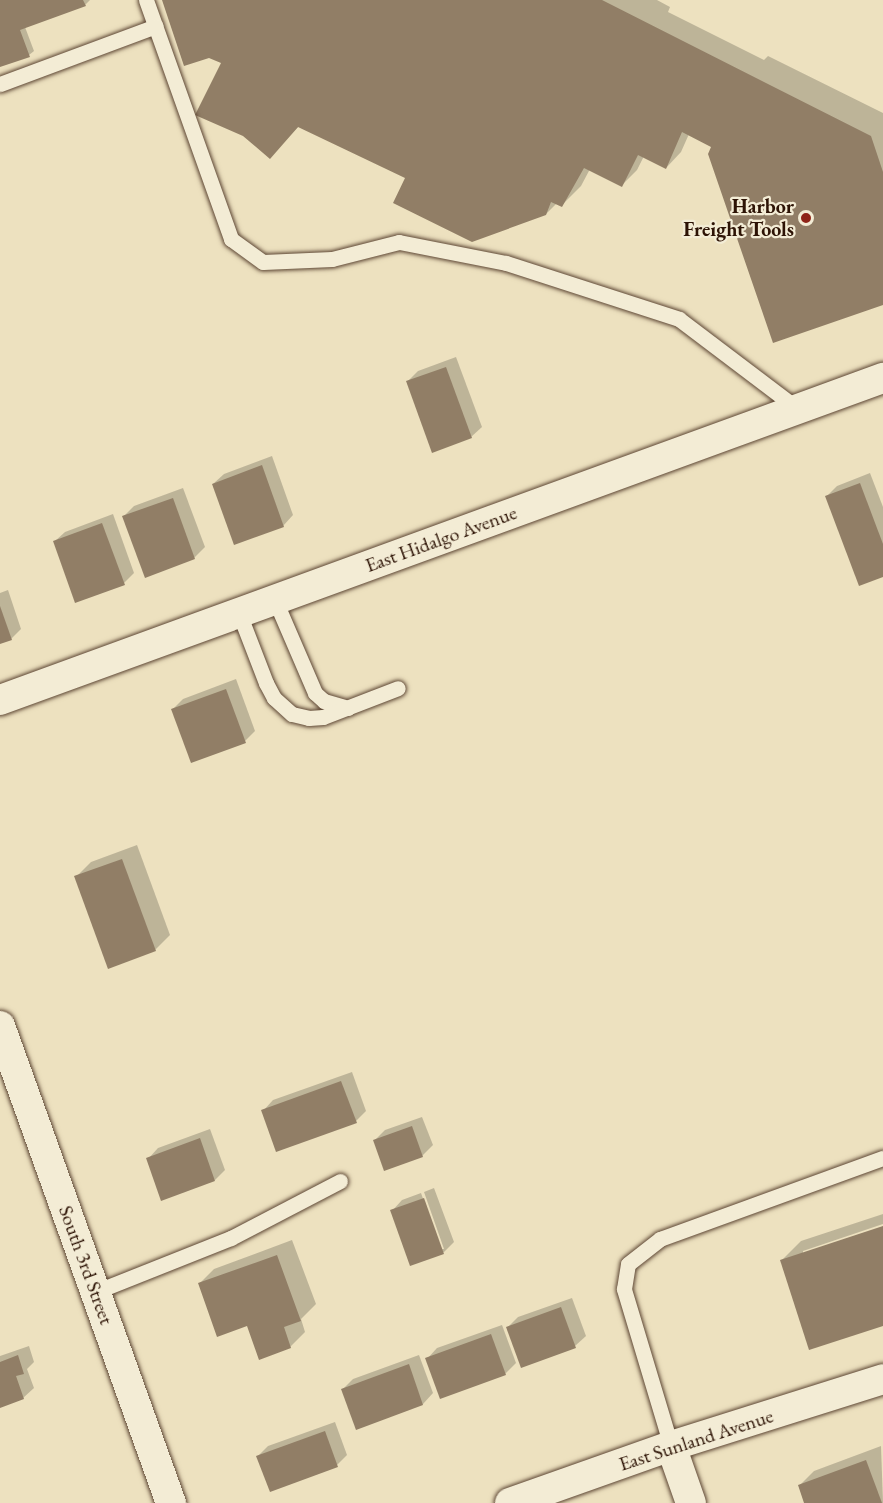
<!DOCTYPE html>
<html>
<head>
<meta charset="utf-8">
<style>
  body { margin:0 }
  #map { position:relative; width:883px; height:1503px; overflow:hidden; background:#ede1bf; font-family:"EB Garamond",serif }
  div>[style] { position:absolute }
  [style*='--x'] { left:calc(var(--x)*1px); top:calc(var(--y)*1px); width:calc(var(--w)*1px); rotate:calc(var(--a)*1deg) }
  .shadow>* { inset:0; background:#0003 }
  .building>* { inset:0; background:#917e66 }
  .roads { filter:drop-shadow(0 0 2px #5d4634) drop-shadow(0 0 2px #5d4634) }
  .lane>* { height:15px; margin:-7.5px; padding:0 7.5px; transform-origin:7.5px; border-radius:7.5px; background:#f3ecd5 }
  .street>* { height:30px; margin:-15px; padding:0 15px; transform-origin:15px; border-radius:15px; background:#f3ecd5 }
  .dots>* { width:16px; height:16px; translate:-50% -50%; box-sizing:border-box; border:3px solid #f3ecd5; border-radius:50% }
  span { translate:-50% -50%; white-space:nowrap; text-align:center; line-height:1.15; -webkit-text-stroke:4.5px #f3ecd5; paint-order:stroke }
  .poi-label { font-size:20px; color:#2d1305; font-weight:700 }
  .right { translate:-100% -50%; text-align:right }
  .street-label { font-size:20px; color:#2d1305 }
</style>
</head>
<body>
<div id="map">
  <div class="shadow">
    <i style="clip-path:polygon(0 0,90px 0,85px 5px,25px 27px,34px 51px,29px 55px,0 66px)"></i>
    <i style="clip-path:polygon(163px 0,657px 0,670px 7px,668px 12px,764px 60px,768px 56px,883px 113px,883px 303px,716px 141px,689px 134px,681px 152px,666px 168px,644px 156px,637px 170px,622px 185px,590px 169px,581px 186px,562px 205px,557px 203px,546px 214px,407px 177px,299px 126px,270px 157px,223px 62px)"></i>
    <i style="clip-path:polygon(456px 357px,482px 427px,471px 437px,408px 381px,418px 371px)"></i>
    <i style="clip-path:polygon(272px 456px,293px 515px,283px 526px,213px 484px,224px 474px)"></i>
    <i style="clip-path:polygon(870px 473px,883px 507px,883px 575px,827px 496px,837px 486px)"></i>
    <i style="clip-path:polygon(183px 488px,205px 547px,194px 558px,124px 516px,134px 506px)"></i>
    <i style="clip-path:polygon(113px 514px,134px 573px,124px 583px,54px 542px,65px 532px)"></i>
    <i style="clip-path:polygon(8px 590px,21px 629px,11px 639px,0 643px,0 593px)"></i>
    <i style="clip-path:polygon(236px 679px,255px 731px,245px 741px,173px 709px,183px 699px)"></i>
    <i style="clip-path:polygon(137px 845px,170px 935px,155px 950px,76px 877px,91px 862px)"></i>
    <i style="clip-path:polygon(352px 1072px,366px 1111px,356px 1121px,263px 1111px,273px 1100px)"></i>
    <i style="clip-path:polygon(422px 1117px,433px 1145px,422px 1156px,375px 1140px,385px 1130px)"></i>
    <i style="clip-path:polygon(210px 1129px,225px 1170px,215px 1180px,148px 1159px,158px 1148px)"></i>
    <i style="clip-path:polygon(434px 1188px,454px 1242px,444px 1252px,411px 1264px,392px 1211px,402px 1200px,421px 1193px,441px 1249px,444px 1249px,424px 1192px)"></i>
    <i style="clip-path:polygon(883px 1214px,883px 1224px,803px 1251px,803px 1254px,883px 1228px,883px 1324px,782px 1260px,801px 1241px)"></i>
    <i style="clip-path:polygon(292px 1240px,316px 1304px,301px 1319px,305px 1332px,290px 1347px,247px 1324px,199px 1284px,214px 1269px)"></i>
    <i style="clip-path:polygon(572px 1298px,586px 1336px,575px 1346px,508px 1327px,518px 1317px)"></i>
    <i style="clip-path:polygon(502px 1325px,516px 1363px,505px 1374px,427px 1359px,437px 1348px)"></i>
    <i style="clip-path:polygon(29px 1346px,34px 1362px,27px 1369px,34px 1388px,23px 1398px,0 1406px,0 1356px)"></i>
    <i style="clip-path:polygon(419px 1355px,433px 1393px,423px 1404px,343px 1389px,353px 1379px)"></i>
    <i style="clip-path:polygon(335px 1422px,347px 1455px,337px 1465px,258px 1456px,268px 1446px)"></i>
    <i style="clip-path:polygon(881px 1446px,883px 1503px,805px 1503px,799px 1486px,814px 1471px)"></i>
  </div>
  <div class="building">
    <i style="clip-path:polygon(0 0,83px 0,86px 6px,20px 30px,30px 57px,0 67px)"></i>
    <i style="clip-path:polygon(162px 0,602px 0,871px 136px,883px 172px,883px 305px,773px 343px,708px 154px,711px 147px,682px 132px,666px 169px,638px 155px,622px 187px,584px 168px,562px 207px,551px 202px,546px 215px,472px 242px,393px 203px,405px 178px,298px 127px,270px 159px,243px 136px,195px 115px,221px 63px,209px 58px,184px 66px)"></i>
    <i style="clip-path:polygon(446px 367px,472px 438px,432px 453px,406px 381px)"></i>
    <i style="clip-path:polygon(262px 465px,284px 527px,234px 545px,212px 484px)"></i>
    <i style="clip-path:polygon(860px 483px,883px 544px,883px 577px,859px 586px,825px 496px)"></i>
    <i style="clip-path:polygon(173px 498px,195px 559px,145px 578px,122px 516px)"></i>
    <i style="clip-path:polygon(102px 523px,125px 585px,75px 603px,53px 541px)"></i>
    <i style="clip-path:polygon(0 606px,12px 640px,0 644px)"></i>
    <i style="clip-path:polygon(226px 689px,246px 743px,191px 763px,171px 709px)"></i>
    <i style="clip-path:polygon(122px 859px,156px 951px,108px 969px,74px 876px)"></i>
    <i style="clip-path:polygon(341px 1081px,357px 1123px,276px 1152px,261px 1110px)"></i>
    <i style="clip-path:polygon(412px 1126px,423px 1157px,384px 1171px,373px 1140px)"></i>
    <i style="clip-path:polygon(200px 1138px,215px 1181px,161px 1201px,146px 1158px)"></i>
    <i style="clip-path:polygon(424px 1198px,444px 1254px,410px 1266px,390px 1210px)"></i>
    <i style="clip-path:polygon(883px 1226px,883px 1326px,809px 1350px,780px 1260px)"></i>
    <i style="clip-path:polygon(277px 1255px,301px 1321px,284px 1327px,291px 1348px,259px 1360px,247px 1326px,217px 1337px,198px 1283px)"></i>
    <i style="clip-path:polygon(561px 1307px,576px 1348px,521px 1368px,506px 1327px)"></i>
    <i style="clip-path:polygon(491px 1334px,506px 1375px,440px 1399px,425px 1358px)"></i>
    <i style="clip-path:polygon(18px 1355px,24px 1374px,16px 1376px,24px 1399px,0 1408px,0 1362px)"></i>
    <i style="clip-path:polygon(409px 1364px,423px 1405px,356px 1430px,341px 1389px)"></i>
    <i style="clip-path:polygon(325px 1431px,338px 1467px,270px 1492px,256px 1456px)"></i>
    <i style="clip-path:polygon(866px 1460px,882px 1503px,804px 1503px,798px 1485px)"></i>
  </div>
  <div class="roads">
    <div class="lane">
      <i style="--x:146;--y:0;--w:254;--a:70.4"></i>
      <i style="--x:231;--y:239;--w:39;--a:36"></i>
      <i style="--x:263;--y:262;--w:69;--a:-2.5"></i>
      <i style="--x:332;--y:259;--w:69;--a:-14.2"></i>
      <i style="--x:399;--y:242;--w:109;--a:11.1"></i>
      <i style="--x:506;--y:263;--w:182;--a:17.9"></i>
      <i style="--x:679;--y:319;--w:149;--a:37.1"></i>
      <i style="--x:0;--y:84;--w:166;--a:-20.4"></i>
      <i style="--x:275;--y:600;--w:101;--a:66.7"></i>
      <i style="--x:315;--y:693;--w:12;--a:42"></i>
      <i style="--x:324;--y:701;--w:25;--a:16"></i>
      <i style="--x:239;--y:613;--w:75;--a:68.9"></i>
      <i style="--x:266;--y:683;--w:17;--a:62"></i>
      <i style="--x:274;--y:698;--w:24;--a:42"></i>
      <i style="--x:292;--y:714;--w:17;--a:13"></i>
      <i style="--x:309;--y:718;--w:14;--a:-4"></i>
      <i style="--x:323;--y:717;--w:80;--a:-21.1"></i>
      <i style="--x:95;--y:1292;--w:146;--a:-21.7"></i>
      <i style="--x:231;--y:1238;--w:123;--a:-27.6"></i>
      <i style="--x:671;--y:1446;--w:164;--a:-106.7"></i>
      <i style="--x:624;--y:1289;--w:25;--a:-81"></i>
      <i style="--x:628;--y:1264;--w:41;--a:-38"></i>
      <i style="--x:660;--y:1239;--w:237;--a:-20"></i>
    </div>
    <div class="street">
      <i style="--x:0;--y:700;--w:940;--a:-20.04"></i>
      <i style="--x:0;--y:1026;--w:507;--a:70.28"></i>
      <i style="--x:671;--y:1446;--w:60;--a:70.7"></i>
      <i style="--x:510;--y:1503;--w:171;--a:-19.5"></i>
      <i style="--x:671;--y:1446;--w:222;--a:-17.5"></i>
    </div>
  </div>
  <div class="dots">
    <i style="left:806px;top:218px;background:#8f2418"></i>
  </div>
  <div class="poi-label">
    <span class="right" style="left:794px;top:218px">Harbor<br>Freight Tools</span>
  </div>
  <div class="street-label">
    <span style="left:441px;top:539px;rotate:-20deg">East Hidalgo Avenue</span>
    <span style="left:86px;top:1265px;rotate:70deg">South 3rd Street</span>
    <span style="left:696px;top:1440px;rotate:-18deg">East Sunland Avenue</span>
  </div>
</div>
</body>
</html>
